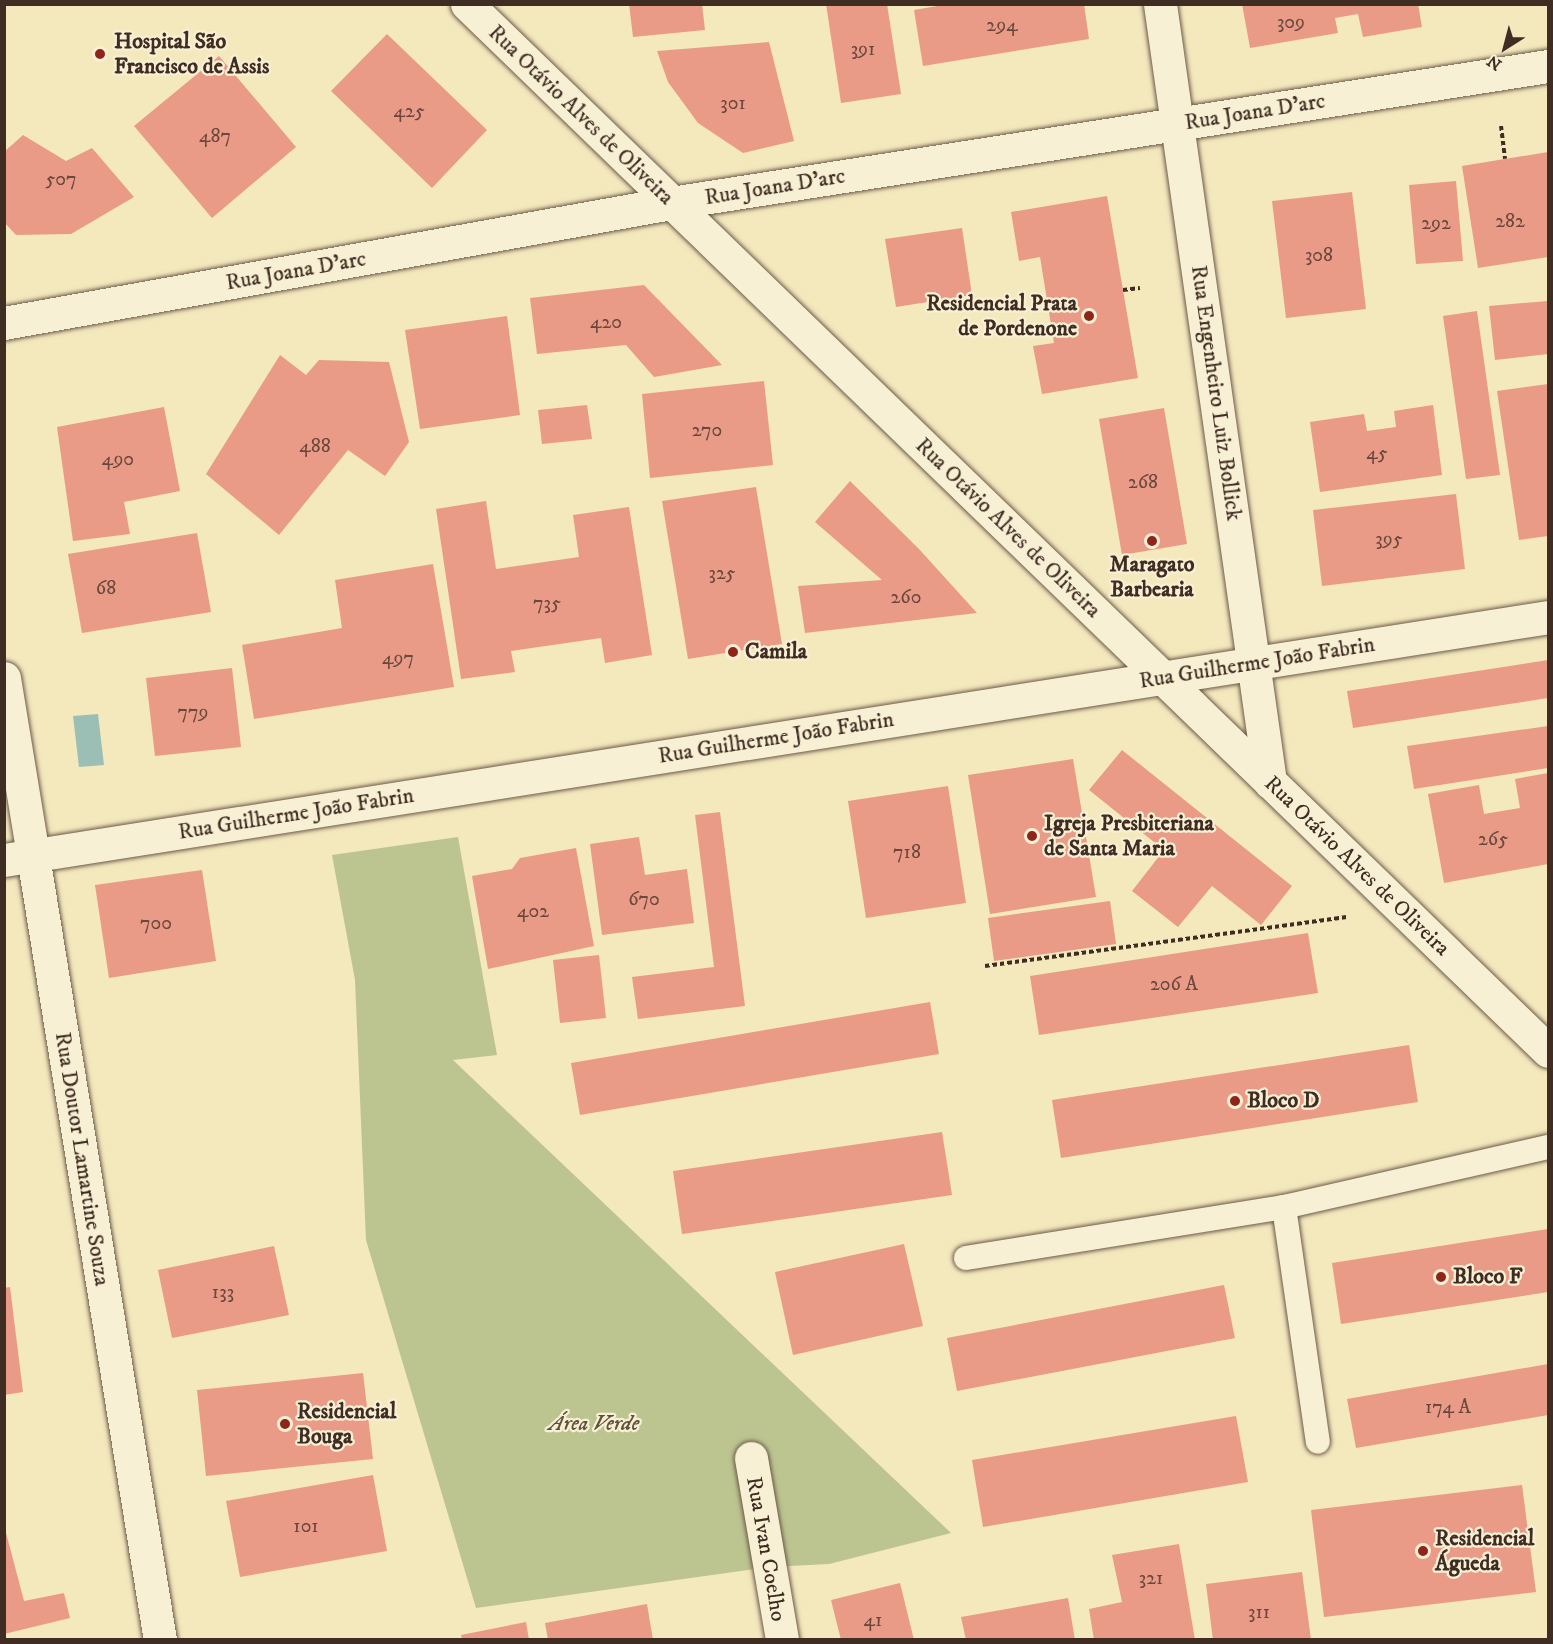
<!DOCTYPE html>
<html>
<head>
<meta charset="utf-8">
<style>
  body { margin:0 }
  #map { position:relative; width:1553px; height:1644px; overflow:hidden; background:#f4e8bd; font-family:"IM FELL DW Pica",serif }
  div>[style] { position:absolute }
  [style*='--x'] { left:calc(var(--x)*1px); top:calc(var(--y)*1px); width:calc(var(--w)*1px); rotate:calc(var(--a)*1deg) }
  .green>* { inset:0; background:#bcc590 }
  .water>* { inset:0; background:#9cbfb5 }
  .building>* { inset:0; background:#e99b87 }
  .path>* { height:4px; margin-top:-2px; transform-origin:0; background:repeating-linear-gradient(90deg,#3f2c22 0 4.5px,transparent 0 7.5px) }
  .roads { filter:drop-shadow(0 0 2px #6c5b49) drop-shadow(0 0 2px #6c5b49) }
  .service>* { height:24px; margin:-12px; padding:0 12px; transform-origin:12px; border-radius:12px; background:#f8f0d4 }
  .minor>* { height:33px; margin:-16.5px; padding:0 16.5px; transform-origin:16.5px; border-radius:16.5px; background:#f8f0d4 }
  .tertiary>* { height:33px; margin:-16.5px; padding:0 16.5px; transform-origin:16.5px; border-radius:16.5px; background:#f8f0d4 }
  .dots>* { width:16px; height:16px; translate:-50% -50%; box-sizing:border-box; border:3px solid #f8f0d4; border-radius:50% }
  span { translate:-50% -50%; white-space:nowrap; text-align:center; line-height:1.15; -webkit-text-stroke:4.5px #f8f0d4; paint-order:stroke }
  .number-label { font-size:20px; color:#6a483b }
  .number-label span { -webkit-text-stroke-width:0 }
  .poi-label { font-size:22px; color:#3f2c22; font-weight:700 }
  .left { translate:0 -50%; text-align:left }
  .right { translate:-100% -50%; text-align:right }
  .street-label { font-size:22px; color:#3f2c22 }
  .park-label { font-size:22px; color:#5e523e; font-style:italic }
  .frame { position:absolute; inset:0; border:6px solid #3f2c22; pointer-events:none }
  .north { position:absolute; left:1475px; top:18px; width:60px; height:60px; -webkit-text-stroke:4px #f8f0d4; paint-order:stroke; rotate:216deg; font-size:16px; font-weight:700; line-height:24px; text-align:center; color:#3f2c22 }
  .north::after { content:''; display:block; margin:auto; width:21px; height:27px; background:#3f2c22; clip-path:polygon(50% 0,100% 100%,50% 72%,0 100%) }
</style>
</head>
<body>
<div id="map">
  <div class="green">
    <i style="clip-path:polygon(458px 837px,497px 1055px,453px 1060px,951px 1533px,829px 1564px,769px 1567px,476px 1608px,366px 1240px,355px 980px,332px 855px)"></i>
  </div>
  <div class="water">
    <i style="clip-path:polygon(98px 714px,104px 765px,79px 767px,73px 716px)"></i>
  </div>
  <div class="building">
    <i style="clip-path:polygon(629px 4px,702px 4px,705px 30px,633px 37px)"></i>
    <i style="clip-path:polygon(826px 4px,887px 4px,901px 94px,841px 103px)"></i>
    <i style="clip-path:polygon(949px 4px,1084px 4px,1089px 39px,923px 66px,914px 10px)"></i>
    <i style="clip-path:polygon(1242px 4px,1418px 4px,1422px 27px,1363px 37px,1358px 14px,1335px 18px,1338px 33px,1250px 48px)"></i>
    <i style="clip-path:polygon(387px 34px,487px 130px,432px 188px,331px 91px)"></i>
    <i style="clip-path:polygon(769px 42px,794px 141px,743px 153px,698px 123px,668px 82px,657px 51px)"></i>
    <i style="clip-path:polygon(219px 56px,296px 147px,212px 218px,134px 126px)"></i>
    <i style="clip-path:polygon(23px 135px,66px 161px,92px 148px,134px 197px,71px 234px,16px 235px,4px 222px,4px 152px)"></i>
    <i style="clip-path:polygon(1548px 152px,1548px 257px,1478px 268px,1462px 166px)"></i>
    <i style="clip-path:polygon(1456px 181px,1463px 261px,1416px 264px,1409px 185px)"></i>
    <i style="clip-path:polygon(1352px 192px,1366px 309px,1286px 318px,1272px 201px)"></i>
    <i style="clip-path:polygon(1107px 196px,1138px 378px,1042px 394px,1033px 346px,1054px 343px,1040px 257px,1019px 261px,1011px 212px)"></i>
    <i style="clip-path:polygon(962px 228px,972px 295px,896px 307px,885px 239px)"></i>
    <i style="clip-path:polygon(644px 285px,722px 365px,654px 377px,626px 345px,537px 354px,530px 298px)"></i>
    <i style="clip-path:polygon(1548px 301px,1548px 354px,1495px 360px,1489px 306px)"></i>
    <i style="clip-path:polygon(1477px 311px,1500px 475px,1466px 479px,1443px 316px)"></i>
    <i style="clip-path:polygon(507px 316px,520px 415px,420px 429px,405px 330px)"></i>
    <i style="clip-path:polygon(280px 355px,306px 375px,319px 360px,389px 362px,409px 442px,385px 476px,348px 450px,279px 535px,206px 474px)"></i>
    <i style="clip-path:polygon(764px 381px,773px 465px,650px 478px,642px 394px)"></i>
    <i style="clip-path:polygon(1548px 384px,1548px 536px,1519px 540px,1497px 391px)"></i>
    <i style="clip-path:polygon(587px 405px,592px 439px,542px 444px,538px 410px)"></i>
    <i style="clip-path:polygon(1433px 405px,1442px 475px,1320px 492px,1310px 422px,1364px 414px,1367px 431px,1396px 427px,1394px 411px)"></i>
    <i style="clip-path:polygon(164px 407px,180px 491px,124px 502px,130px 534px,73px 541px,57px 427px)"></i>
    <i style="clip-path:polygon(1164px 408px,1187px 544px,1122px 555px,1099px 419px)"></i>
    <i style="clip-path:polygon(850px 481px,919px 549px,977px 613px,805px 633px,798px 586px,882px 580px,815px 522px)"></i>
    <i style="clip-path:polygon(756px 487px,782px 644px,688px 659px,662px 501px)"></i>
    <i style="clip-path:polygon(1456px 494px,1465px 569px,1322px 586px,1313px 510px)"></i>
    <i style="clip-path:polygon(486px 501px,496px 569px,579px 557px,573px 515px,629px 507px,652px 655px,605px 663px,601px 638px,511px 651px,515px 672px,461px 679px,436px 509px)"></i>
    <i style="clip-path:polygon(197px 533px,211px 612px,82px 633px,68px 554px)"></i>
    <i style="clip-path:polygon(433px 564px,454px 687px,254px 719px,242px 645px,342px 628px,335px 580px)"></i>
    <i style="clip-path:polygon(1548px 660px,1548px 698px,1353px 728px,1347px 691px)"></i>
    <i style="clip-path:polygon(232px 668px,241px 747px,155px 756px,146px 678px)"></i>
    <i style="clip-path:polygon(1548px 726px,1548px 768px,1414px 789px,1407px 746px)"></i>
    <i style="clip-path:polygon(1122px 750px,1292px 886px,1261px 925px,1212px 886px,1178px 927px,1132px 891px,1164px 850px,1089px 790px)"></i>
    <i style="clip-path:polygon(1073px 759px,1096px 897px,990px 914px,968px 775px)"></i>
    <i style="clip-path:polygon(1548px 773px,1548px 864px,1444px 883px,1428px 794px,1479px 785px,1484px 814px,1520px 808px,1515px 779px)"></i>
    <i style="clip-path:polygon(948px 786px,966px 903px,866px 918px,848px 801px)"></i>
    <i style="clip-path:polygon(720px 812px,745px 1006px,638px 1019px,632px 977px,714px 967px,695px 815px)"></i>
    <i style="clip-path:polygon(639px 837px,645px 875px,687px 869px,694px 923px,602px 935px,590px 844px)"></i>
    <i style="clip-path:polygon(576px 848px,594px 946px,488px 969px,472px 876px,512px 869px,520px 858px)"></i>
    <i style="clip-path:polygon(202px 870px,216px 961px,109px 978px,95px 885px)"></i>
    <i style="clip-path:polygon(1110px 901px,1116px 944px,994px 961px,988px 918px)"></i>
    <i style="clip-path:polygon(1308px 933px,1318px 993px,1039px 1035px,1030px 976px)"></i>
    <i style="clip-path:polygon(599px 955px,606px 1018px,560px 1023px,553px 960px)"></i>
    <i style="clip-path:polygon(930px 1002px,939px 1054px,580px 1115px,571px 1063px)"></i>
    <i style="clip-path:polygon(1409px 1045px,1418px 1102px,1061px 1158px,1052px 1100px)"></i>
    <i style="clip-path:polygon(942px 1132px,952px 1195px,682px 1234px,673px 1171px)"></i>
    <i style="clip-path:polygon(1548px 1229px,1548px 1292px,1341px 1324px,1332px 1263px)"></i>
    <i style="clip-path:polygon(904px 1244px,923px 1326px,793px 1355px,775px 1272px)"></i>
    <i style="clip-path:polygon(274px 1246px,289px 1315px,172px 1338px,158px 1270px)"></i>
    <i style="clip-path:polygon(1224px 1285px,1235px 1338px,957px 1391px,947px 1338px)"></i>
    <i style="clip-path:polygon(10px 1287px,23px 1392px,4px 1395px,4px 1288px)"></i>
    <i style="clip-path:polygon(1548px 1364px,1548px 1415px,1356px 1448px,1347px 1399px)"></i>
    <i style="clip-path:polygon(363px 1373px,373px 1459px,206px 1476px,197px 1390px)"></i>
    <i style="clip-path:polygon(1236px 1416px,1248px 1482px,983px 1527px,972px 1460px)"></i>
    <i style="clip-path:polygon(373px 1475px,387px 1551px,240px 1577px,226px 1501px)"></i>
    <i style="clip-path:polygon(1522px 1485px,1536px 1592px,1324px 1617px,1311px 1510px)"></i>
    <i style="clip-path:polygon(4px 1525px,24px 1601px,64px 1593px,70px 1618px,4px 1634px)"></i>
    <i style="clip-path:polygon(1179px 1544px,1195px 1640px,1094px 1640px,1089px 1609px,1122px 1602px,1112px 1555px)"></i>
    <i style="clip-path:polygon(1302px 1572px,1311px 1640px,1213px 1640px,1206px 1584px)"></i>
    <i style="clip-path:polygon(900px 1583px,914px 1640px,841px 1640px,831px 1600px)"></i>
    <i style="clip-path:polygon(1068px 1598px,1075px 1640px,966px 1640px,961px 1617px)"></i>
    <i style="clip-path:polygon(647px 1604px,653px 1640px,548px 1640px,545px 1623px)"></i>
    <i style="clip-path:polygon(526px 1622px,529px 1640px,462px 1640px,461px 1635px)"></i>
  </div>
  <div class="path">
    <i style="--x:1501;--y:126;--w:33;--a:83"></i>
    <i style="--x:1123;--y:290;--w:17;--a:-7"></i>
    <i style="--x:985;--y:966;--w:365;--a:-7.7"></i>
  </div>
  <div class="roads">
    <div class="service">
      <i style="--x:1284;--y:1207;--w:237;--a:81.8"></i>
      <i style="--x:966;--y:1258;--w:322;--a:-9.1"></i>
      <i style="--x:1284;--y:1207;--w:271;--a:-12.8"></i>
    </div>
    <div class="minor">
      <i style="--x:467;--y:4;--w:1505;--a:44.08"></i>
      <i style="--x:1160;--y:4;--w:786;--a:81.95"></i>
      <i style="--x:33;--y:856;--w:794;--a:80.8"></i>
      <i style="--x:751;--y:1458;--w:185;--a:80.3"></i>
    </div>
    <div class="tertiary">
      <i style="--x:4;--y:323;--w:678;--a:-10.2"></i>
      <i style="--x:671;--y:203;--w:888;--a:-8.88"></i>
      <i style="--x:4;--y:678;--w:180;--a:80.7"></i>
      <i style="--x:4;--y:860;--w:1563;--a:-8.94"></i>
    </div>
  </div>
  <div class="dots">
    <i style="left:100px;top:54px;background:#8f2418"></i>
    <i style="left:1089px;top:316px;background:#8f2418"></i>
    <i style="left:1152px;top:541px;background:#8f2418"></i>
    <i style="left:733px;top:652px;background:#8f2418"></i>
    <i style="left:1032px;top:836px;background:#8f2418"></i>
    <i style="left:1235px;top:1101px;background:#8f2418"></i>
    <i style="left:1441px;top:1277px;background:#8f2418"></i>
    <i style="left:285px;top:1424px;background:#8f2418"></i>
    <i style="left:1423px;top:1551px;background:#8f2418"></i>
  </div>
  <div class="number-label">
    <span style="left:1291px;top:22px">309</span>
    <span style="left:1002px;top:25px">294</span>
    <span style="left:863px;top:49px">391</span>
    <span style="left:733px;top:103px">301</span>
    <span style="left:409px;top:111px">425</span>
    <span style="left:215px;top:136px">487</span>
    <span style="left:61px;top:179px">507</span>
    <span style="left:1510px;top:221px">282</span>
    <span style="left:1436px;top:223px">292</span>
    <span style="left:1319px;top:255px">308</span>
    <span style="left:606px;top:322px">420</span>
    <span style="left:707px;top:430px">270</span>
    <span style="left:315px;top:446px">488</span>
    <span style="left:1377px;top:453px">45</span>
    <span style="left:118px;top:459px">490</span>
    <span style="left:1143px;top:482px">268</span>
    <span style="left:1389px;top:539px">395</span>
    <span style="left:722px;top:573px">325</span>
    <span style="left:106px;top:588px">68</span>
    <span style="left:906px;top:597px">260</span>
    <span style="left:547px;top:603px">735</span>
    <span style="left:398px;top:658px">497</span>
    <span style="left:193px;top:712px">779</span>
    <span style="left:1493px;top:839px">265</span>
    <span style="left:907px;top:852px">718</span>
    <span style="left:644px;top:899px">670</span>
    <span style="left:533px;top:911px">402</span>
    <span style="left:156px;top:923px">700</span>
    <span style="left:1174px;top:984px">206 A</span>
    <span style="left:223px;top:1292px">133</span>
    <span style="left:1448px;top:1407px">174 A</span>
    <span style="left:306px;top:1526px">101</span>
    <span style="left:1151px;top:1578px">321</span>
    <span style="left:1259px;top:1612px">311</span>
    <span style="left:873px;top:1620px">41</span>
  </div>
  <div class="poi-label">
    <span class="left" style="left:114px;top:54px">Hospital São<br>Francisco de Assis</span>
    <span class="right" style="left:1077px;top:316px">Residencial Prata<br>de Pordenone</span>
    <span style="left:1152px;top:577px">Maragato<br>Barbearia</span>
    <span class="left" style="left:745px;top:652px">Camila</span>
    <span class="left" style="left:1044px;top:836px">Igreja Presbiteriana<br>de Santa Maria</span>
    <span class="left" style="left:1247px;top:1101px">Bloco D</span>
    <span class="left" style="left:1453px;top:1277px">Bloco F</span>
    <span class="left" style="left:297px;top:1424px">Residencial<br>Bouga</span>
    <span class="left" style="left:1435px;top:1551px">Residencial<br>Águeda</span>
  </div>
  <div class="street-label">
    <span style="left:1255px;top:112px;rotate:-9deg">Rua Joana D'arc</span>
    <span style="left:581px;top:115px;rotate:44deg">Rua Otávio Alves de Oliveira</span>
    <span style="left:775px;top:187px;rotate:-9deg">Rua Joana D'arc</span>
    <span style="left:296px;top:271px;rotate:-10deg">Rua Joana D'arc</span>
    <span style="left:1216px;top:393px;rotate:82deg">Rua Engenheiro Luiz Bollick</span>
    <span style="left:1008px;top:528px;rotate:44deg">Rua Otávio Alves de Oliveira</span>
    <span style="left:1257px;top:663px;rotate:-9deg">Rua Guilherme João Fabrin</span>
    <span style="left:776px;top:738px;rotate:-9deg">Rua Guilherme João Fabrin</span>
    <span style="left:296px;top:814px;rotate:-9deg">Rua Guilherme João Fabrin</span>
    <span style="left:1357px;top:866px;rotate:44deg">Rua Otávio Alves de Oliveira</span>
    <span style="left:82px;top:1159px;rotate:81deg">Rua Doutor Lamartine Souza</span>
    <span style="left:766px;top:1549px;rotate:80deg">Rua Ivan Coelho</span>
  </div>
  <div class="park-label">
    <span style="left:594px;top:1424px">Área Verde</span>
  </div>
  <div class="frame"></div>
  <div class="north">N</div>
</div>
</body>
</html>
